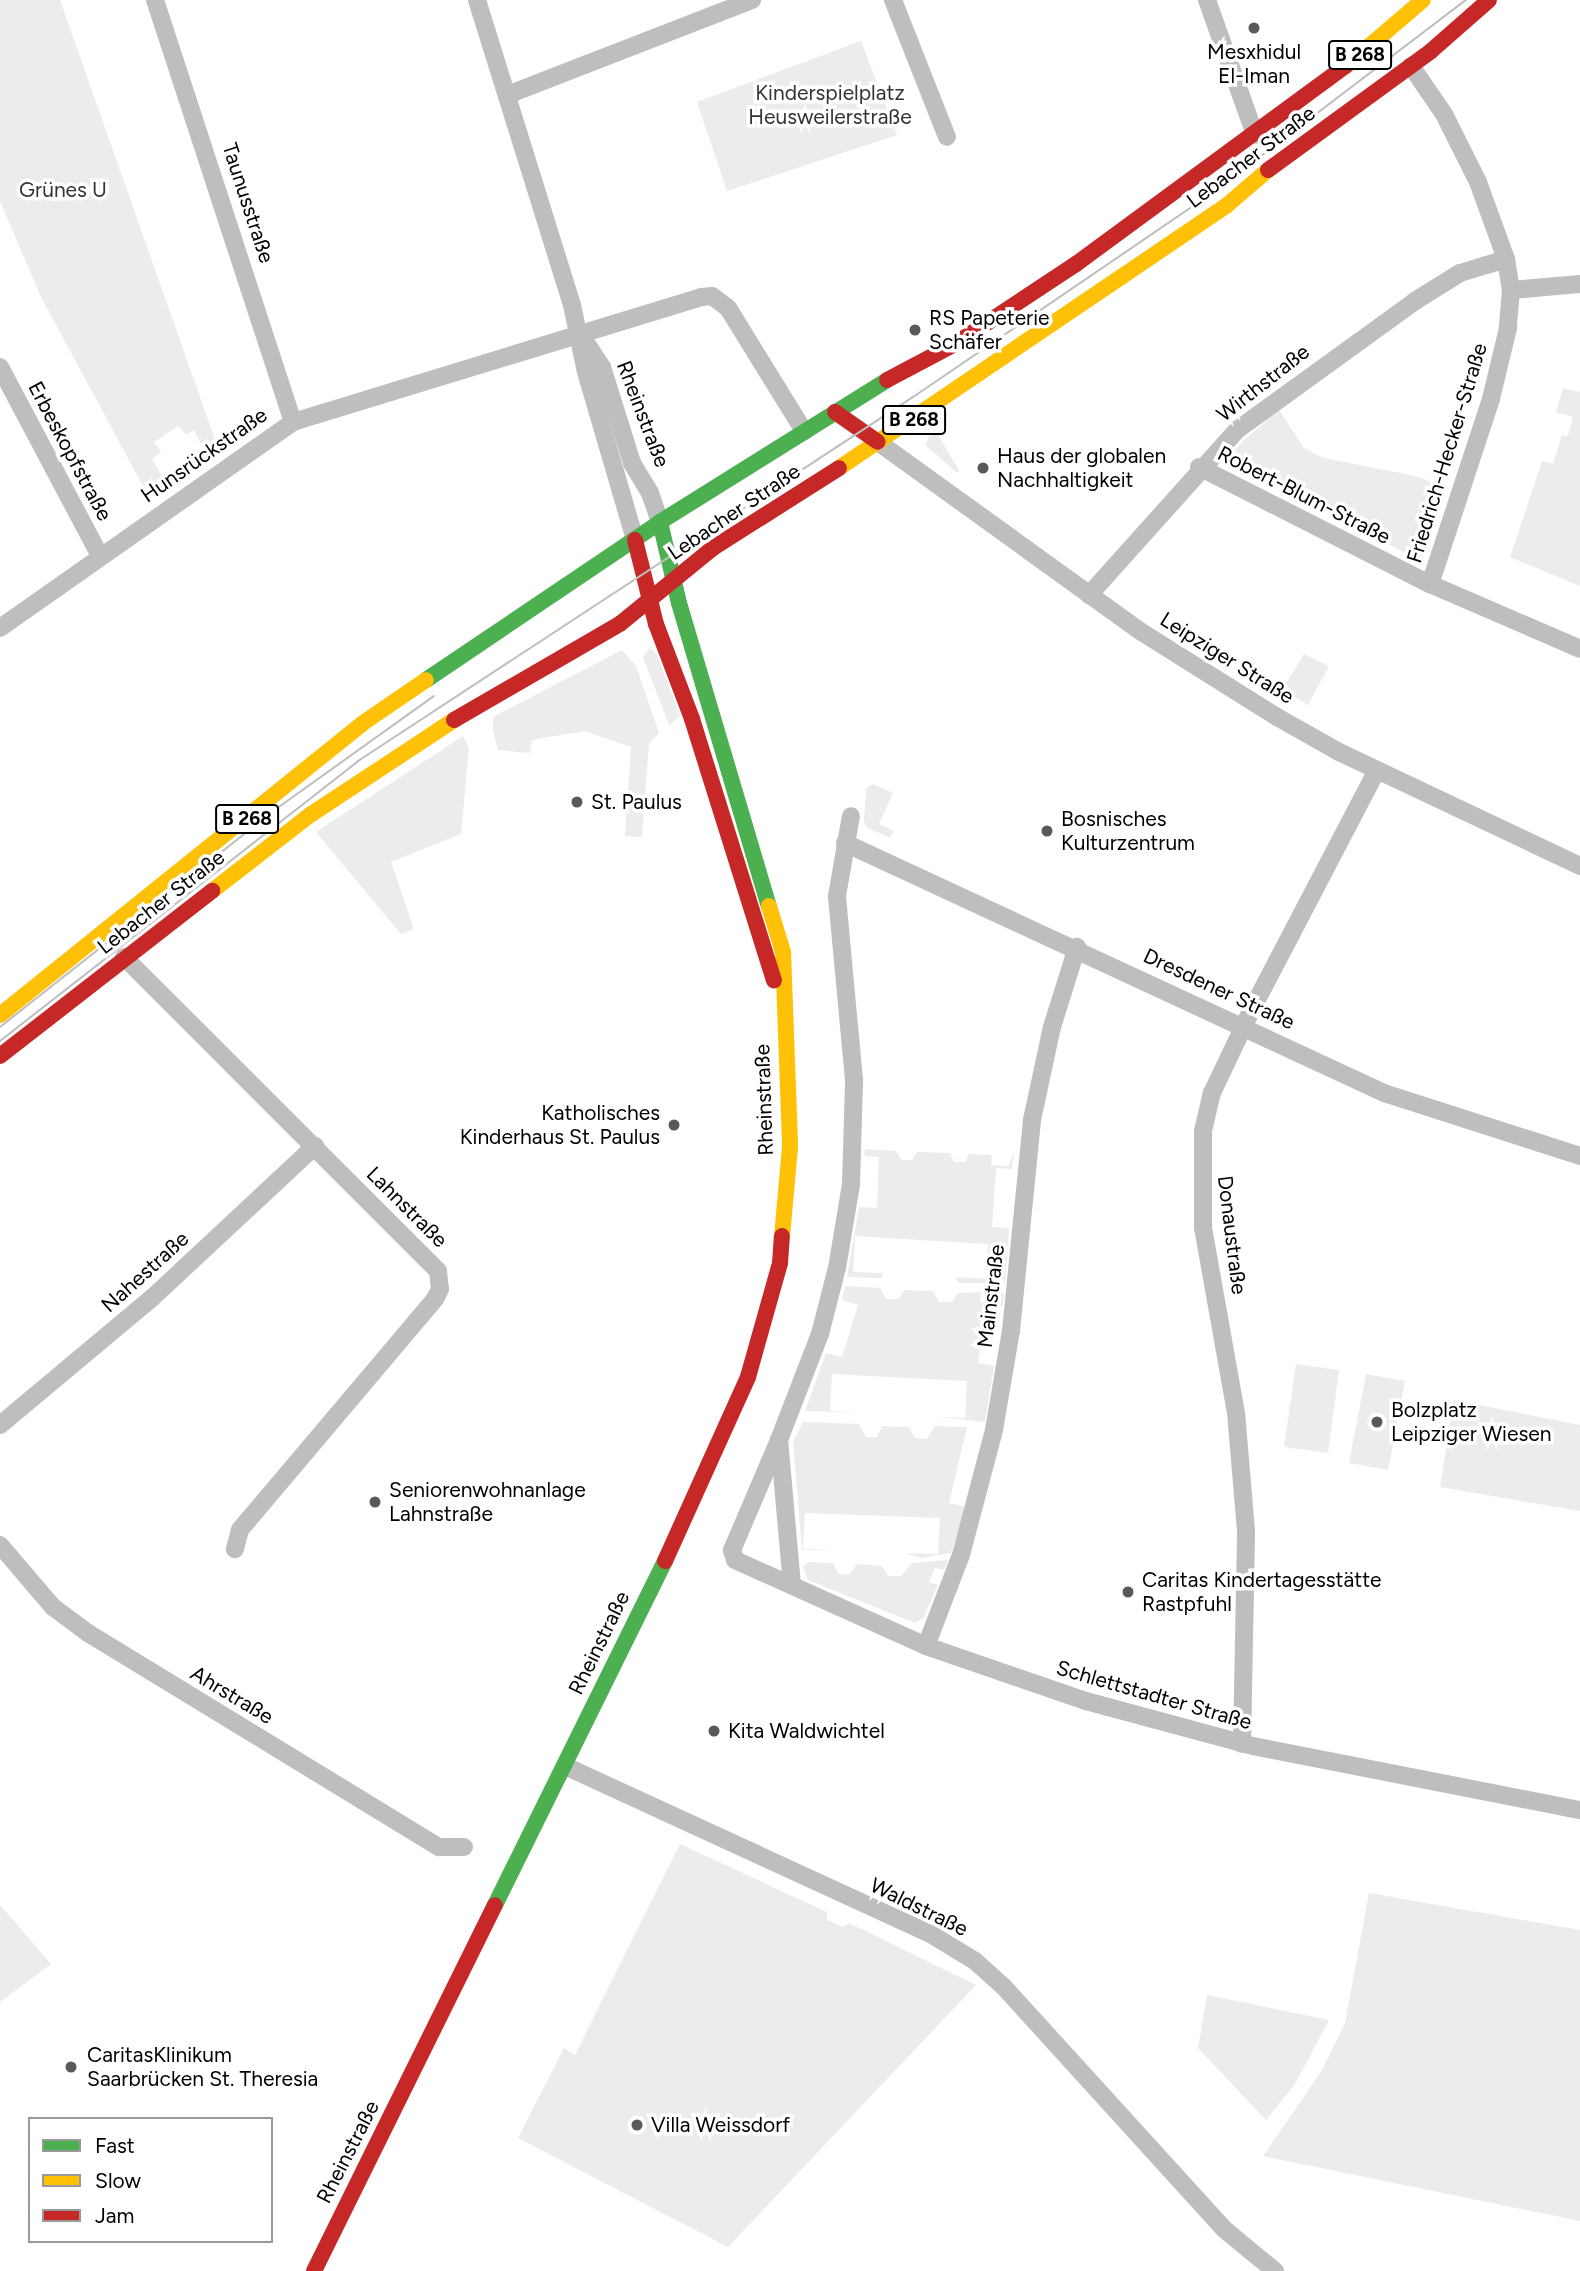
<!DOCTYPE html>
<html>
<head>
<meta charset="utf-8">
<style>
  body { margin:0 }
  #map { position:relative; width:1580px; height:2271px; overflow:hidden; background:#fff; font-family:Figtree,sans-serif }
  div>[style] { position:absolute }
  [style*='--x'] { left:calc(var(--x)*1px); top:calc(var(--y)*1px); width:calc(var(--w)*1px); rotate:calc(var(--a)*1deg) }
  .green>* { inset:0; background:#ececec }
  .street>* { height:18px; margin:-9px; padding:0 9px; transform-origin:9px; border-radius:9px; background:#bebebe }
  .fast>* { height:16px; margin:-8px; padding:0 8px; transform-origin:8px; border-radius:8px; background:#4caf50 }
  .slow>* { height:16px; margin:-8px; padding:0 8px; transform-origin:8px; border-radius:8px; background:#ffc107 }
  .jam>* { height:16px; margin:-8px; padding:0 8px; transform-origin:8px; border-radius:8px; background:#c62828 }
  .tram>* { height:2px; margin:-1px; padding:0 1px; transform-origin:1px; border-radius:1px; background:#bebebe }
  .dots>* { width:19px; height:19px; translate:-50% -50%; box-sizing:border-box; border:4px solid #fff; border-radius:50% }
  span { translate:-50% -50%; white-space:nowrap; text-align:center; line-height:1.15; -webkit-text-stroke:7px #fff; paint-order:stroke }
  .shield-label span { padding:2px 5px; background:#fff; border:2px solid; border-radius:5px; -webkit-text-stroke-width:0 }
  .shield-label { font-size:19px; color:#000; font-weight:700 }
  .poi-label { font-size:21px; color:#000 }
  .left { translate:0 -50%; text-align:left }
  .right { translate:-100% -50%; text-align:right }
  .park-label { font-size:21px; color:#333 }
  .street-label { font-size:21px; color:#000 }
  .legend { position:absolute; left:28px; top:2117px; width:245px; height:126px; box-sizing:border-box; background:#fff; border:2px solid #999; margin:0; padding:9px 12px; list-style:none; font-size:21px; color:#000 }
  .legend li { display:flex; align-items:center; gap:14px; height:35px }
  .legend b { width:35px; border:2px solid #999 }
</style>
</head>
<body>
<div id="map">
  <div class="green">
    <i style="clip-path:polygon(0 0,60px 0,219px 451px,208px 459px,194px 430px,186px 435px,179px 426px,154px 442px,161px 452px,152px 459px,162px 476px,144px 488px,41px 297px,0 201px)"></i>
    <i style="clip-path:polygon(861px 41px,897px 135px,727px 191px,697px 102px)"></i>
    <i style="clip-path:polygon(1563px 388px,1580px 392px,1580px 586px,1510px 557px,1542px 461px,1553px 464px,1562px 435px,1568px 436px,1573px 417px,1556px 412px)"></i>
    <i style="clip-path:polygon(1279px 410px,1304px 448px,1324px 458px,1420px 477px,1446px 490px,1421px 561px,1231px 462px,1229px 457px,1244px 440px)"></i>
    <i style="clip-path:polygon(933px 427px,959px 470px,957px 473px,925px 445px)"></i>
    <i style="clip-path:polygon(650px 648px,657px 655px,680px 716px,669px 725px,643px 657px)"></i>
    <i style="clip-path:polygon(622px 650px,636px 666px,659px 733px,649px 744px,642px 837px,625px 836px,631px 747px,584px 731px,532px 740px,530px 753px,498px 750px,493px 732px,493px 717px)"></i>
    <i style="clip-path:polygon(1304px 654px,1329px 666px,1308px 705px,1282px 690px)"></i>
    <i style="clip-path:polygon(463px 736px,469px 748px,461px 834px,391px 862px,414px 929px,401px 934px,316px 832px)"></i>
    <i style="clip-path:polygon(873px 784px,893px 793px,879px 824px,894px 831px,890px 838px,866px 827px,864px 821px,866px 788px)"></i>
    <i style="clip-path:polygon(865px 1149px,896px 1151px,902px 1160px,912px 1160px,917px 1152px,950px 1153px,954px 1162px,965px 1162px,969px 1154px,992px 1155px,991px 1165px,1009px 1166px,1014px 1150px,1012px 1169px,996px 1168px,992px 1227px,1009px 1228px,1005px 1283px,959px 1283px,955px 1277px,986px 1279px,988px 1244px,855px 1236px,853px 1272px,883px 1273px,881px 1278px,847px 1277px,859px 1207px,877px 1208px,879px 1157px,864px 1156px)"></i>
    <i style="clip-path:polygon(845px 1286px,880px 1288px,886px 1299px,898px 1299px,905px 1290px,933px 1291px,939px 1302px,952px 1302px,958px 1293px,981px 1292px,980px 1302px,998px 1304px,997px 1290px,1004px 1295px,1003px 1306px,986px 1304px,978px 1363px,994px 1366px,985px 1422px,933px 1416px,965px 1418px,967px 1381px,832px 1374px,830px 1411px,865px 1413px,805px 1411px,826px 1353px,842px 1357px,858px 1305px,842px 1300px)"></i>
    <i style="clip-path:polygon(1296px 1364px,1339px 1370px,1328px 1453px,1284px 1447px)"></i>
    <i style="clip-path:polygon(1366px 1374px,1405px 1381px,1388px 1470px,1349px 1463px)"></i>
    <i style="clip-path:polygon(1454px 1400px,1580px 1425px,1580px 1511px,1440px 1487px)"></i>
    <i style="clip-path:polygon(803px 1422px,859px 1424px,866px 1437px,877px 1437px,882px 1426px,909px 1427px,915px 1438px,927px 1439px,935px 1426px,967px 1427px,949px 1503px,966px 1507px,951px 1553px,921px 1558px,906px 1553px,938px 1554px,940px 1518px,805px 1513px,803px 1549px,836px 1550px,802px 1550px,793px 1442px)"></i>
    <i style="clip-path:polygon(948px 1560px,944px 1570px,935px 1568px,929px 1582px,938px 1585px,924px 1617px,915px 1623px,808px 1580px,803px 1566px,809px 1562px,833px 1563px,838px 1574px,849px 1575px,857px 1564px,882px 1566px,888px 1576px,901px 1576px,912px 1563px)"></i>
    <i style="clip-path:polygon(680px 1844px,827px 1912px,827px 1920px,843px 1927px,849px 1923px,976px 1985px,728px 2247px,518px 2138px,564px 2048px,575px 2055px)"></i>
    <i style="clip-path:polygon(1369px 1893px,1580px 1930px,1580px 2221px,1263px 2156px,1321px 2072px,1345px 2023px)"></i>
    <i style="clip-path:polygon(0 1905px,51px 1964px,0 2002px)"></i>
    <i style="clip-path:polygon(1207px 1995px,1329px 2020px,1295px 2084px,1266px 2120px,1198px 2048px)"></i>
  </div>
  <div class="street">
    <i style="--x:155;--y:0;--w:444;--a:71.9"></i>
    <i style="--x:477;--y:0;--w:319;--a:72.7"></i>
    <i style="--x:572;--y:305;--w:68;--a:78.2"></i>
    <i style="--x:586;--y:372;--w:175;--a:73.7"></i>
    <i style="--x:893;--y:0;--w:147;--a:68.5"></i>
    <i style="--x:1207;--y:0;--w:143;--a:70.4"></i>
    <i style="--x:1411;--y:66;--w:58;--a:55.5"></i>
    <i style="--x:1444;--y:114;--w:76;--a:63.4"></i>
    <i style="--x:1478;--y:182;--w:82;--a:70"></i>
    <i style="--x:1506;--y:259;--w:31;--a:81"></i>
    <i style="--x:1511;--y:290;--w:38;--a:95"></i>
    <i style="--x:1508;--y:328;--w:73;--a:103.5"></i>
    <i style="--x:1491;--y:399;--w:195;--a:108.2"></i>
    <i style="--x:507;--y:95;--w:263;--a:-21.2"></i>
    <i style="--x:1511;--y:290;--w:69;--a:-5"></i>
    <i style="--x:583;--y:338;--w:35;--a:57"></i>
    <i style="--x:602;--y:367;--w:101;--a:72.6"></i>
    <i style="--x:632;--y:463;--w:35;--a:59"></i>
    <i style="--x:650;--y:493;--w:31;--a:71"></i>
    <i style="--x:0;--y:367;--w:214;--a:62.1"></i>
    <i style="--x:878;--y:442;--w:323;--a:35.8"></i>
    <i style="--x:1140;--y:631;--w:162;--a:32.1"></i>
    <i style="--x:1277;--y:717;--w:71;--a:29.4"></i>
    <i style="--x:1339;--y:752;--w:267;--a:25.3"></i>
    <i style="--x:1199;--y:467;--w:259;--a:26.9"></i>
    <i style="--x:1430;--y:584;--w:163;--a:23.4"></i>
    <i style="--x:1089;--y:595;--w:222;--a:-48.1"></i>
    <i style="--x:1237;--y:430;--w:220;--a:-35.9"></i>
    <i style="--x:1415;--y:301;--w:53;--a:-31.9"></i>
    <i style="--x:1460;--y:273;--w:48;--a:-16.9"></i>
    <i style="--x:0;--y:628;--w:358;--a:-35.1"></i>
    <i style="--x:293;--y:422;--w:427;--a:-17"></i>
    <i style="--x:701;--y:297;--w:11;--a:-5"></i>
    <i style="--x:712;--y:296;--w:20;--a:37"></i>
    <i style="--x:728;--y:308;--w:145;--a:58.3"></i>
    <i style="--x:845;--y:843;--w:594;--a:24.88"></i>
    <i style="--x:1384;--y:1093;--w:206;--a:17.8"></i>
    <i style="--x:124;--y:957;--w:444;--a:45"></i>
    <i style="--x:438;--y:1271;--w:18;--a:84"></i>
    <i style="--x:440;--y:1289;--w:11;--a:117"></i>
    <i style="--x:435;--y:1299;--w:302;--a:130.2"></i>
    <i style="--x:240;--y:1530;--w:20;--a:105"></i>
    <i style="--x:0;--y:1425;--w:198;--a:-39.9"></i>
    <i style="--x:152;--y:1298;--w:223;--a:-43"></i>
    <i style="--x:779;--y:1440;--w:120;--a:113.1"></i>
    <i style="--x:732;--y:1550;--w:10;--a:73"></i>
    <i style="--x:735;--y:1560;--w:209;--a:24.2"></i>
    <i style="--x:926;--y:1646;--w:169;--a:19"></i>
    <i style="--x:1086;--y:1701;--w:173;--a:15.1"></i>
    <i style="--x:1253;--y:1746;--w:333;--a:11.1"></i>
    <i style="--x:0;--y:1545;--w:82;--a:49.5"></i>
    <i style="--x:53;--y:1607;--w:44;--a:36.6"></i>
    <i style="--x:88;--y:1633;--w:411;--a:31.4"></i>
    <i style="--x:439;--y:1847;--w:25;--a:0"></i>
    <i style="--x:792;--y:1585;--w:146;--a:-95.1"></i>
    <i style="--x:779;--y:1440;--w:114;--a:-68.9"></i>
    <i style="--x:820;--y:1334;--w:68;--a:-75.6"></i>
    <i style="--x:837;--y:1268;--w:85;--a:-80.5"></i>
    <i style="--x:851;--y:1184;--w:104;--a:-88.3"></i>
    <i style="--x:854;--y:1080;--w:185;--a:-95.3"></i>
    <i style="--x:837;--y:896;--w:81;--a:-80.1"></i>
    <i style="--x:926;--y:1646;--w:97;--a:-69"></i>
    <i style="--x:961;--y:1555;--w:129;--a:-75.2"></i>
    <i style="--x:994;--y:1430;--w:100;--a:-80.3"></i>
    <i style="--x:1011;--y:1331;--w:212;--a:-84.3"></i>
    <i style="--x:1032;--y:1120;--w:95;--a:-77.9"></i>
    <i style="--x:1052;--y:1027;--w:84;--a:-72.6"></i>
    <i style="--x:1242;--y:1744;--w:213;--a:-88.9"></i>
    <i style="--x:1246;--y:1531;--w:118;--a:-94.8"></i>
    <i style="--x:1236;--y:1413;--w:189;--a:-100.1"></i>
    <i style="--x:1203;--y:1227;--w:96;--a:-90"></i>
    <i style="--x:1203;--y:1131;--w:39;--a:-77"></i>
    <i style="--x:1212;--y:1093;--w:89;--a:-64.6"></i>
    <i style="--x:1250;--y:1013;--w:274;--a:-62.4"></i>
    <i style="--x:565;--y:1766;--w:406;--a:24.7"></i>
    <i style="--x:934;--y:1936;--w:48;--a:31.4"></i>
    <i style="--x:975;--y:1961;--w:38;--a:42"></i>
    <i style="--x:1003;--y:1986;--w:328;--a:47.7"></i>
    <i style="--x:1224;--y:2229;--w:66;--a:39.5"></i>
  </div>
  <div class="fast">
    <i style="--x:660;--y:522;--w:83;--a:76.8"></i>
    <i style="--x:679;--y:603;--w:316;--a:73.5"></i>
    <i style="--x:426;--y:680;--w:282;--a:-34"></i>
    <i style="--x:660;--y:522;--w:268;--a:-32"></i>
    <i style="--x:495;--y:1905;--w:384;--a:-63.7"></i>
  </div>
  <div class="slow">
    <i style="--x:1346;--y:66;--w:101;--a:-40.6"></i>
    <i style="--x:839;--y:468;--w:467;--a:-34.1"></i>
    <i style="--x:1226;--y:206;--w:55;--a:-40.6"></i>
    <i style="--x:212;--y:891;--w:124;--a:-37.8"></i>
    <i style="--x:310;--y:815;--w:173;--a:-33.4"></i>
    <i style="--x:769;--y:906;--w:48;--a:73.1"></i>
    <i style="--x:783;--y:952;--w:195;--a:87.9"></i>
    <i style="--x:790;--y:1147;--w:89;--a:95.1"></i>
    <i style="--x:0;--y:1015;--w:466;--a:-38.8"></i>
    <i style="--x:363;--y:723;--w:76;--a:-34.3"></i>
  </div>
  <div class="jam">
    <i style="--x:1268;--y:170;--w:202;--a:-36.1"></i>
    <i style="--x:1431;--y:51;--w:77;--a:-41.3"></i>
    <i style="--x:887;--y:380;--w:77;--a:-27.9"></i>
    <i style="--x:955;--y:344;--w:145;--a:-33.5"></i>
    <i style="--x:1076;--y:264;--w:335;--a:-36.3"></i>
    <i style="--x:835;--y:412;--w:52;--a:34.9"></i>
    <i style="--x:635;--y:540;--w:87;--a:76"></i>
    <i style="--x:656;--y:624;--w:102;--a:69.2"></i>
    <i style="--x:692;--y:719;--w:274;--a:72.6"></i>
    <i style="--x:454;--y:720;--w:193;--a:-30.1"></i>
    <i style="--x:621;--y:623;--w:119;--a:-39.2"></i>
    <i style="--x:713;--y:548;--w:149;--a:-32.4"></i>
    <i style="--x:0;--y:1056;--w:269;--a:-37.9"></i>
    <i style="--x:665;--y:1561;--w:202;--a:-65.7"></i>
    <i style="--x:748;--y:1377;--w:118;--a:-74.3"></i>
    <i style="--x:780;--y:1263;--w:27;--a:-86"></i>
    <i style="--x:314;--y:2271;--w:408;--a:-63.7"></i>
  </div>
  <div class="tram">
    <i style="--x:0;--y:1027;--w:352;--a:-38.3"></i>
    <i style="--x:276;--y:809;--w:194;--a:-35.6"></i>
    <i style="--x:0;--y:1041;--w:454;--a:-38"></i>
    <i style="--x:358;--y:761;--w:667;--a:-33.26"></i>
    <i style="--x:916;--y:395;--w:362;--a:-34.3"></i>
    <i style="--x:1215;--y:191;--w:315;--a:-37.3"></i>
  </div>
  <div class="dots">
    <i style="left:1254px;top:28px;background:#595959"></i>
    <i style="left:915px;top:330px;background:#595959"></i>
    <i style="left:983px;top:468px;background:#595959"></i>
    <i style="left:577px;top:802px;background:#595959"></i>
    <i style="left:1047px;top:831px;background:#595959"></i>
    <i style="left:674px;top:1125px;background:#595959"></i>
    <i style="left:1377px;top:1422px;background:#595959"></i>
    <i style="left:375px;top:1502px;background:#595959"></i>
    <i style="left:1128px;top:1592px;background:#595959"></i>
    <i style="left:714px;top:1731px;background:#595959"></i>
    <i style="left:71px;top:2067px;background:#595959"></i>
    <i style="left:637px;top:2125px;background:#595959"></i>
  </div>
  <div class="shield-label">
    <span style="left:1360px;top:55px">B 268</span>
    <span style="left:914px;top:420px">B 268</span>
    <span style="left:247px;top:819px">B 268</span>
  </div>
  <div class="poi-label">
    <span style="left:1254px;top:64px">Mesxhidul<br>El-Iman</span>
    <span class="left" style="left:929px;top:330px">RS Papeterie<br>Schäfer</span>
    <span class="left" style="left:997px;top:468px">Haus der globalen<br>Nachhaltigkeit</span>
    <span class="left" style="left:591px;top:802px">St. Paulus</span>
    <span class="left" style="left:1061px;top:831px">Bosnisches<br>Kulturzentrum</span>
    <span class="right" style="left:660px;top:1125px">Katholisches<br>Kinderhaus St. Paulus</span>
    <span class="left" style="left:1391px;top:1422px">Bolzplatz<br>Leipziger Wiesen</span>
    <span class="left" style="left:389px;top:1502px">Seniorenwohnanlage<br>Lahnstraße</span>
    <span class="left" style="left:1142px;top:1592px">Caritas Kindertagesstätte<br>Rastpfuhl</span>
    <span class="left" style="left:728px;top:1731px">Kita Waldwichtel</span>
    <span class="left" style="left:87px;top:2067px">CaritasKlinikum<br>Saarbrücken St. Theresia</span>
    <span class="left" style="left:651px;top:2125px">Villa Weissdorf</span>
  </div>
  <div class="park-label">
    <span style="left:830px;top:105px">Kinderspielplatz<br>Heusweilerstraße</span>
    <span style="left:63px;top:190px">Grünes U</span>
  </div>
  <div class="street-label">
    <span style="left:1251px;top:157px;rotate:-37deg">Lebacher Straße</span>
    <span style="left:248px;top:203px;rotate:72deg">Taunusstraße</span>
    <span style="left:1263px;top:383px;rotate:-38deg">Wirthstraße</span>
    <span style="left:643px;top:414px;rotate:69deg">Rheinstraße</span>
    <span style="left:70px;top:451px;rotate:62deg">Erbeskopfstraße</span>
    <span style="left:1447px;top:453px;rotate:-73deg">Friedrich-Hecker-Straße</span>
    <span style="left:204px;top:455px;rotate:-35deg">Hunsrückstraße</span>
    <span style="left:1304px;top:495px;rotate:27deg">Robert-Blum-Straße</span>
    <span style="left:734px;top:512px;rotate:-34deg">Lebacher Straße</span>
    <span style="left:1227px;top:658px;rotate:32deg">Leipziger Straße</span>
    <span style="left:161px;top:902px;rotate:-38deg">Lebacher Straße</span>
    <span style="left:1219px;top:989px;rotate:25deg">Dresdener Straße</span>
    <span style="left:764px;top:1100px;rotate:-92deg">Rheinstraße</span>
    <span style="left:407px;top:1207px;rotate:45deg">Lahnstraße</span>
    <span style="left:1232px;top:1235px;rotate:83deg">Donaustraße</span>
    <span style="left:145px;top:1272px;rotate:-42deg">Nahestraße</span>
    <span style="left:991px;top:1296px;rotate:-83deg">Mainstraße</span>
    <span style="left:599px;top:1643px;rotate:-64deg">Rheinstraße</span>
    <span style="left:232px;top:1695px;rotate:31deg">Ahrstraße</span>
    <span style="left:1154px;top:1695px;rotate:16deg">Schlettstadter Straße</span>
    <span style="left:919px;top:1907px;rotate:26deg">Waldstraße</span>
    <span style="left:348px;top:2152px;rotate:-63deg">Rheinstraße</span>
  </div>
  <ul class="legend">
  <li><b style="height:9px;background:#4caf50"></b>Fast</li>
  <li><b style="height:9px;background:#ffc107"></b>Slow</li>
  <li><b style="height:9px;background:#c62828"></b>Jam</li>
  </ul>
</div>
</body>
</html>
